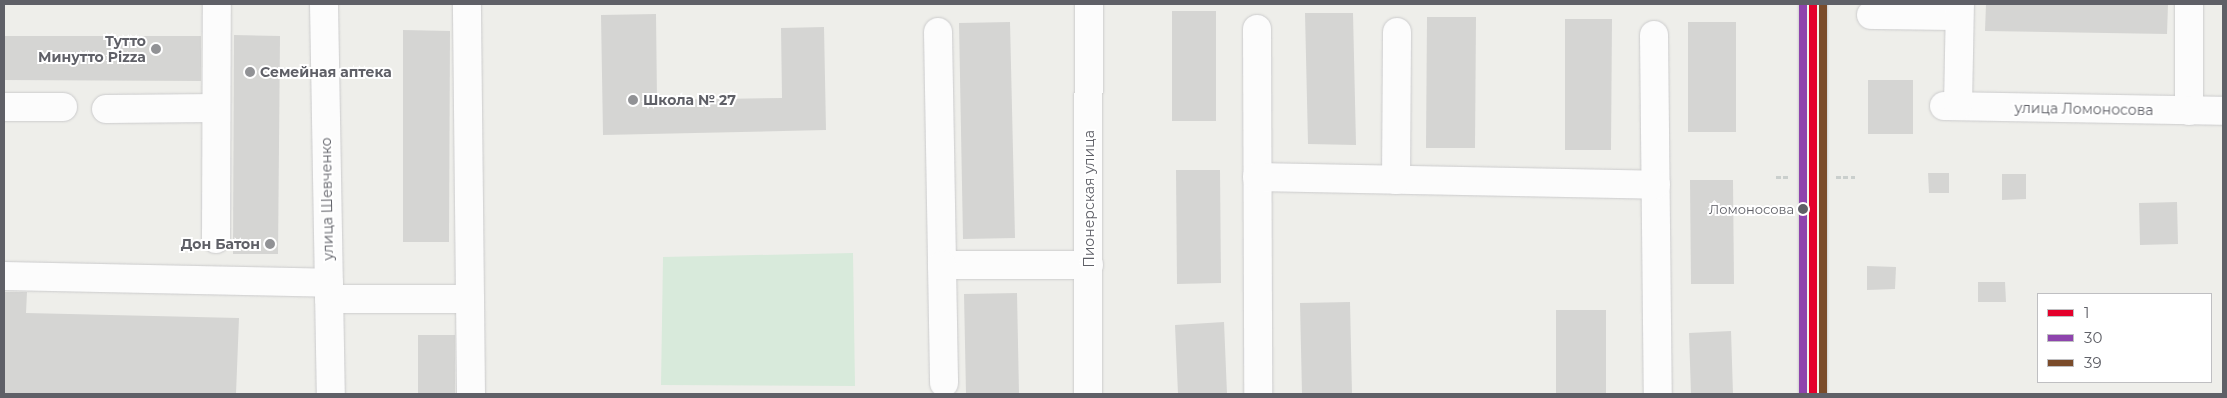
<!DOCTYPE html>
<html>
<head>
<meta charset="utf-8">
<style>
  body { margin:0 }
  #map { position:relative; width:2227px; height:398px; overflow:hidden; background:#eeeeea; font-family:Montserrat,sans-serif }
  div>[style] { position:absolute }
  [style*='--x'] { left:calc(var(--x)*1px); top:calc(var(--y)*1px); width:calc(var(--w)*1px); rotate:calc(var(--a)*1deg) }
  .green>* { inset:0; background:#d8eadb }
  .building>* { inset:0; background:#d5d5d3 }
  .path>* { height:3px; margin-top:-1.5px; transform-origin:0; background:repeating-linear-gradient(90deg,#cacfcd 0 5px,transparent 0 7.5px) }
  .roads { filter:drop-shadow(0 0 1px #cbcbcc) drop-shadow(0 0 1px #cbcbcc) }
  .minor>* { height:28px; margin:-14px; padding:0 14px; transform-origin:14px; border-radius:14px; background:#fcfcfc }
  .major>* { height:28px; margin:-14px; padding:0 14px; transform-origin:14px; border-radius:14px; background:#f2f3ea }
  .bus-1>* { height:8px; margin:-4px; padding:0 4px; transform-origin:4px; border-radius:4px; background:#e4002b }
  .bus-2>* { height:8px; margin:-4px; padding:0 4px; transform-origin:4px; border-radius:4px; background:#8e44ad }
  .bus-3>* { height:8px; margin:-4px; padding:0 4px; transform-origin:4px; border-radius:4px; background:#7a4b2a }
  .dots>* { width:14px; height:14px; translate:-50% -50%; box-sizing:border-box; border:2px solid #fff; border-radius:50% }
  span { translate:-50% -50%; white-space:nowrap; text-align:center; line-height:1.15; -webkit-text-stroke:4px #fff; paint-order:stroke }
  .bus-label { font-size:13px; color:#5f6067 }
  .right { translate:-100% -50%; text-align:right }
  .poi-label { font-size:14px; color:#5f6067; font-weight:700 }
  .left { translate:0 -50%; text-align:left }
  .street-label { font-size:14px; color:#5f6067 }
  .frame { position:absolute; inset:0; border:5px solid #5f6067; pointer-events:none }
  .legend { position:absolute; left:2037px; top:293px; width:175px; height:90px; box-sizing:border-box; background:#fff; border:1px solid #bfbfc2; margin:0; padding:6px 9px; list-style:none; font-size:15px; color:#5f6067 }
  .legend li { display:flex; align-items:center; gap:10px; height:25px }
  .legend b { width:25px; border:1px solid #bfbfc2 }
</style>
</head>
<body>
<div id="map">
  <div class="green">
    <i style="clip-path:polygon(853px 253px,855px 386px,661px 385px,663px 257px)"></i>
  </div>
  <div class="building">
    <i style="clip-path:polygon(1986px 4px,2168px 4px,2167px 34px,1985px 31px)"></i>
    <i style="clip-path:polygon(1172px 11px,1216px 11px,1216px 121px,1172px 121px)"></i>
    <i style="clip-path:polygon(1305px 13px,1353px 13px,1356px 145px,1308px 144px)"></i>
    <i style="clip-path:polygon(656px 14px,657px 100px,782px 98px,781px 28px,824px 27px,826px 130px,603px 135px,601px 15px)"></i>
    <i style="clip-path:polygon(1427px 17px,1476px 17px,1475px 148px,1426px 148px)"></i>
    <i style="clip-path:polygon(1565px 19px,1612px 19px,1611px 150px,1565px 150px)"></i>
    <i style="clip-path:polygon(1010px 22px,1015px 238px,963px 239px,959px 23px)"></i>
    <i style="clip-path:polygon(1688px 22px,1736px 22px,1736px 132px,1688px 132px)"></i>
    <i style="clip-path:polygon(403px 30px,450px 31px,449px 242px,403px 242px)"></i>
    <i style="clip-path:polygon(234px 35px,280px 36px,278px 254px,233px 254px)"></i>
    <i style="clip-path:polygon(4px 36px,201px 36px,201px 81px,4px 80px)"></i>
    <i style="clip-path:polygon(1868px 80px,1913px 80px,1913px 134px,1868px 134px)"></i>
    <i style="clip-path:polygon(1176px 170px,1220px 170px,1221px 283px,1177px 284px)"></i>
    <i style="clip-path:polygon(1928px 173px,1949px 173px,1949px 193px,1929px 193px)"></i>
    <i style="clip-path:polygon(2002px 174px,2026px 174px,2026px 199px,2002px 200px)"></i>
    <i style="clip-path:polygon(1690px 180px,1733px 180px,1734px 284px,1691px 284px)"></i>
    <i style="clip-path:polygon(2177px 202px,2178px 244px,2140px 245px,2139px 203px)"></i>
    <i style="clip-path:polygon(1867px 266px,1896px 267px,1895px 289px,1867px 290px)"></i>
    <i style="clip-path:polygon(1978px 282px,2005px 282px,2006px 302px,1978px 302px)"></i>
    <i style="clip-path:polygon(4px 292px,27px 292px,26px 313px,239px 318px,236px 394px,4px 394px)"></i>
    <i style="clip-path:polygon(1017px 293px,1019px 394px,966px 394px,964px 294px)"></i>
    <i style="clip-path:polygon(1350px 302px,1352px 394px,1302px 394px,1300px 303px)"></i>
    <i style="clip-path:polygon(1556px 310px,1606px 310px,1606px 394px,1556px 394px)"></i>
    <i style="clip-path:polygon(1224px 322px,1227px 394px,1178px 394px,1175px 325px)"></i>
    <i style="clip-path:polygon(1731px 331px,1733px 394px,1691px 394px,1689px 333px)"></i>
    <i style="clip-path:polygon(418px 335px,455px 335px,455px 394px,418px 394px)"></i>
  </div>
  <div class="path">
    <i style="--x:1776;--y:177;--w:14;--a:0"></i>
    <i style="--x:1836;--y:177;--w:19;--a:0"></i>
  </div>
  <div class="roads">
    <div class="minor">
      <i style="--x:324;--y:4;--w:390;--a:89"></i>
      <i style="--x:2189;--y:4;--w:107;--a:90"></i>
      <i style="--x:1871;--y:15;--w:88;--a:0.7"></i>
      <i style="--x:1257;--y:29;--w:365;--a:89.8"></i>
      <i style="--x:938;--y:32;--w:233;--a:89"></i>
      <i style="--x:942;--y:265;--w:147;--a:0"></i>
      <i style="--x:1654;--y:35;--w:359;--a:89.4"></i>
      <i style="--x:1944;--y:106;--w:279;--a:1"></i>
      <i style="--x:1958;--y:106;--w:102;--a:-88.9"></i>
      <i style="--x:4;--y:107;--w:59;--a:0"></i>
      <i style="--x:106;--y:109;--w:110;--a:-0.5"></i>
      <i style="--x:1257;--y:177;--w:399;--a:1.1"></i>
      <i style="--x:1396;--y:180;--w:148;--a:-89.6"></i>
      <i style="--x:216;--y:239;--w:235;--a:-89.8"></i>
      <i style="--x:942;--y:265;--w:118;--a:89"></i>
      <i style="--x:4;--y:276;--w:325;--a:1.2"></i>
      <i style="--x:329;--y:299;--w:141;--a:0"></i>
      <i style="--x:470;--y:299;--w:295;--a:-90.6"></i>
      <i style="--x:470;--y:299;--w:95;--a:89.4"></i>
      <i style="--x:1088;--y:394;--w:390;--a:-89.9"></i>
    </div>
    <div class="major">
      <i style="--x:1813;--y:4;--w:390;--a:90"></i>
    </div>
  </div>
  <div class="bus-1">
    <i style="--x:1813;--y:4;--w:390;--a:90"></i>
  </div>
  <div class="bus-2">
    <i style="--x:1803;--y:4;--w:390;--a:90"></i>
  </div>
  <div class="bus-3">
    <i style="--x:1823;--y:4;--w:390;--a:90"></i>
  </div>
  <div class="dots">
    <i style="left:156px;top:49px;background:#919295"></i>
    <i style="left:250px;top:72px;background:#919295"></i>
    <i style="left:633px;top:100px;background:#919295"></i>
    <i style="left:1803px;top:209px;background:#5f6067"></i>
    <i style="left:270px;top:244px;background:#919295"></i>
  </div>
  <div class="bus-label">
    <span class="right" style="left:1794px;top:209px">Ломоносова</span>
  </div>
  <div class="poi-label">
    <span class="right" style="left:146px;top:49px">Тутто<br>Минутто Pizza</span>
    <span class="left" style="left:260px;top:72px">Семейная аптека</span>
    <span class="left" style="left:643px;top:100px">Школа № 27</span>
    <span class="right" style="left:260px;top:244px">Дон Батон</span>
  </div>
  <div class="street-label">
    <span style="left:2084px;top:109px;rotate:1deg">улица Ломоносова</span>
    <span style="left:327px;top:199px;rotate:-91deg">улица Шевченко</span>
    <span style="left:1089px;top:199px;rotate:-90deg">Пионерская улица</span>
  </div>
  <div class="frame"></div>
  <ul class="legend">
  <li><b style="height:6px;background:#e4002b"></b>1</li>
  <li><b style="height:6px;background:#8e44ad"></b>30</li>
  <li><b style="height:6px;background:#7a4b2a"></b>39</li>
  </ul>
</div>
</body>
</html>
